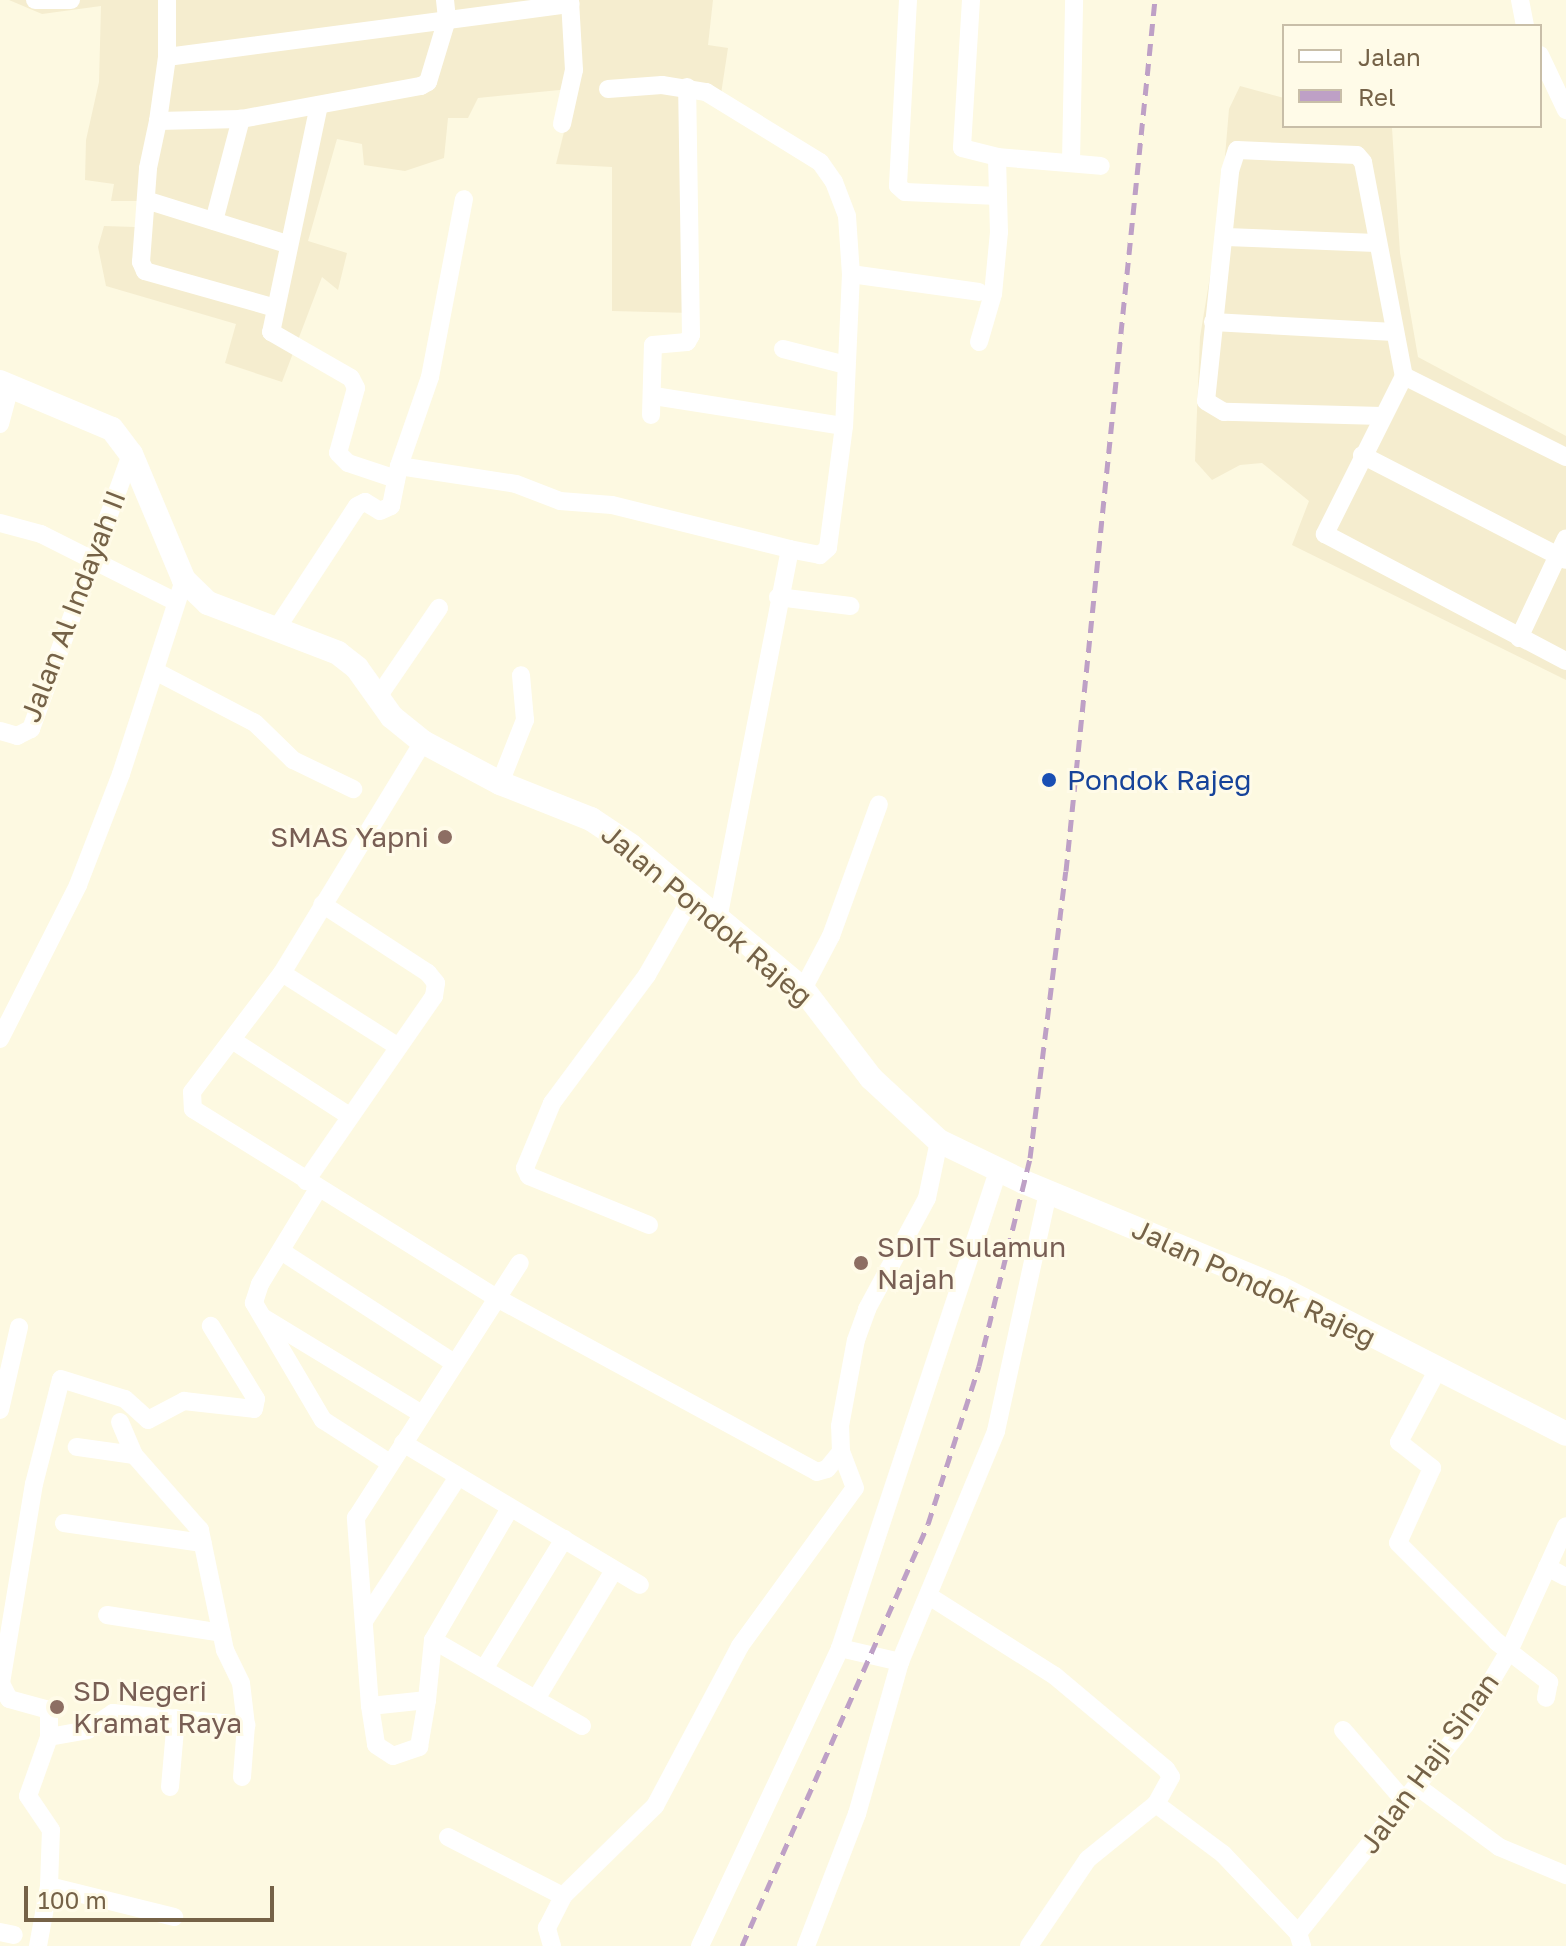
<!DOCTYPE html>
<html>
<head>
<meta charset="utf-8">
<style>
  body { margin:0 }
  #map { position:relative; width:1566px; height:1946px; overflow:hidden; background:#fdf9e1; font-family:"Golos Text",sans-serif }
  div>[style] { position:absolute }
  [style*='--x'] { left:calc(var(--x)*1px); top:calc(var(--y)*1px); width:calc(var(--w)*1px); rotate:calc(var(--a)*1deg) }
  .residential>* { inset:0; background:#f5edcf }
  .minor>* { height:18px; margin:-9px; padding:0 9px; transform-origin:9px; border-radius:9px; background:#fff }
  .secondary>* { height:24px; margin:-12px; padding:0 12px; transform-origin:12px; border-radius:12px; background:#fff }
  .rail>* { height:5px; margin-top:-2.5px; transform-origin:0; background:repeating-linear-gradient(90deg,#bea0c6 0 12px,transparent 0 20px) }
  .dots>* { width:22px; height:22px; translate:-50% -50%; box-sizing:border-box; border:4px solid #fffbe8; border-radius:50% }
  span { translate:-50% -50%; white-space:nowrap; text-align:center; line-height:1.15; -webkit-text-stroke:6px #fffbe8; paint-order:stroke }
  .street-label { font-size:28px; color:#756247 }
  .transit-label { font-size:28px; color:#164399 }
  .left { translate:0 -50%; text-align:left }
  .education-label { font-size:28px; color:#785e54 }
  .right { translate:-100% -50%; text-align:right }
  .legend { position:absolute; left:1282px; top:24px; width:260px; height:104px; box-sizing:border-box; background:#fffbe8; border:2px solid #c8bea8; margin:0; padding:10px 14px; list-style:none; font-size:24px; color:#756247 }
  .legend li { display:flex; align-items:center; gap:16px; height:40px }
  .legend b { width:40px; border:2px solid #c8bea8 }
  .scale { position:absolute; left:24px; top:1886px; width:250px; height:36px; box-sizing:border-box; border:4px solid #756247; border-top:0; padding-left:10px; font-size:24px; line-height:28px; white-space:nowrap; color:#756247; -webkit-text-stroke:6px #fffbe8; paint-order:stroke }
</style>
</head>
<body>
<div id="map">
  <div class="residential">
    <i style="clip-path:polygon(9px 0,713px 0,708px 45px,728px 48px,721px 94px,691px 93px,691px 313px,612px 311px,612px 167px,556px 164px,573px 96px,570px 89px,478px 98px,468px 118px,448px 118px,444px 158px,405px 171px,364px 165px,362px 144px,337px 139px,308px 241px,347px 253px,338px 290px,322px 277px,282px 382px,225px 363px,236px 324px,106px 286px,98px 247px,104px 226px,135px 227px,137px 201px,111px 201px,114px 184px,85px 180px,86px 140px,99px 82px,101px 6px,42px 14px)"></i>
    <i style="clip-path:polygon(1240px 86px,1284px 98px,1284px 126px,1392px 128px,1400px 253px,1418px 357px,1566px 436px,1566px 680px,1292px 545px,1309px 501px,1262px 463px,1240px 465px,1212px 480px,1195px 461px,1200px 337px,1220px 216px,1229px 109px)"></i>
  </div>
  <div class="minor">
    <i style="--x:35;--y:0;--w:36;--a:0"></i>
    <i style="--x:908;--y:0;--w:186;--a:93.1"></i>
    <i style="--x:898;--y:186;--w:9;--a:41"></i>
    <i style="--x:905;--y:192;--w:93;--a:2.5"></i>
    <i style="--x:971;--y:0;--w:148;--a:93.5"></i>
    <i style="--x:962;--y:148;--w:36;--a:14"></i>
    <i style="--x:997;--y:157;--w:75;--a:88.5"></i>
    <i style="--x:999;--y:232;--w:62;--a:95.5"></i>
    <i style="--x:993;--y:294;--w:50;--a:106.3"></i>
    <i style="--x:1520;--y:0;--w:26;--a:79"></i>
    <i style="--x:1540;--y:55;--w:61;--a:64.7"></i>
    <i style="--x:167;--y:57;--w:407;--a:-7.5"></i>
    <i style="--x:608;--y:89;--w:54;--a:-4.2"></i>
    <i style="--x:662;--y:85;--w:45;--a:9"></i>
    <i style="--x:706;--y:92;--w:134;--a:31.6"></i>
    <i style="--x:820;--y:162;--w:24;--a:55"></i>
    <i style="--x:834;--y:182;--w:36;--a:69"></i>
    <i style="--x:847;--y:216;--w:58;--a:86.1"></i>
    <i style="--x:851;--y:274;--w:152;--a:92.6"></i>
    <i style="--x:844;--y:426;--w:123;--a:97.5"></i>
    <i style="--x:828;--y:548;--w:11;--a:139"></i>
    <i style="--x:820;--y:555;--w:31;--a:-169"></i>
    <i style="--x:790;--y:549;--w:379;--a:101"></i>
    <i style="--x:319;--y:105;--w:232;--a:101.9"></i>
    <i style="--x:271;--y:332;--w:92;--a:29.9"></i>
    <i style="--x:351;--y:378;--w:11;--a:63"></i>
    <i style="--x:356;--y:388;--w:67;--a:105.5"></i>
    <i style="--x:338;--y:453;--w:14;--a:45"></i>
    <i style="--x:348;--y:463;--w:51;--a:18.4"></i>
    <i style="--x:158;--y:121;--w:65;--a:-82"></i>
    <i style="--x:167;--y:57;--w:57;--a:-90"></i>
    <i style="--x:562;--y:124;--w:55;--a:-77.5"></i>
    <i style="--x:574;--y:70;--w:70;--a:-93.3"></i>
    <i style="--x:997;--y:157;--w:104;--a:4.9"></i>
    <i style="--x:1071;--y:162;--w:162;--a:-88.9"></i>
    <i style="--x:149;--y:201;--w:145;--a:17.3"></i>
    <i style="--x:214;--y:221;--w:106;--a:-75.2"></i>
    <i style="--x:1226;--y:237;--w:150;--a:2.3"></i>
    <i style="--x:851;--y:274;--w:129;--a:8"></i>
    <i style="--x:272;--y:307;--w:132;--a:-164.2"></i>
    <i style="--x:145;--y:271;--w:10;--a:-114"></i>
    <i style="--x:141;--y:262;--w:94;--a:-85.7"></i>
    <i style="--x:148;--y:168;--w:48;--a:-78"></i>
    <i style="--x:158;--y:121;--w:83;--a:-1.4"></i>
    <i style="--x:241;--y:119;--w:183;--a:-10.4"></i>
    <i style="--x:421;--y:86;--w:8;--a:-30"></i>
    <i style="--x:428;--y:82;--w:66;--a:-73.2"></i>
    <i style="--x:447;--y:19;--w:19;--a:-96"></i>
    <i style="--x:1213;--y:322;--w:181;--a:3.2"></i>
    <i style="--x:783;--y:349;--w:65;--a:14.3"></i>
    <i style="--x:1404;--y:376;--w:181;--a:26.6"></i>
    <i style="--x:654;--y:396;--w:192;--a:9"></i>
    <i style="--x:651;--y:415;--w:70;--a:-88.4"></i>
    <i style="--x:653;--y:345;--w:34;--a:-5"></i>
    <i style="--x:687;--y:342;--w:8;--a:-60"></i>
    <i style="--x:691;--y:335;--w:248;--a:-90.9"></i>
    <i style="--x:1382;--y:416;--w:158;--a:-178.5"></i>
    <i style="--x:1224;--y:412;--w:21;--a:-149"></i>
    <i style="--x:1206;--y:401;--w:231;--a:-84"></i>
    <i style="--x:1230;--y:171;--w:22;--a:-72"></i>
    <i style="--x:1237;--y:150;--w:120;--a:2.4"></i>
    <i style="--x:1357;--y:155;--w:9;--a:49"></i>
    <i style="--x:1363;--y:162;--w:218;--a:79.2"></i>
    <i style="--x:1404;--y:376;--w:177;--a:116.6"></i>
    <i style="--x:1325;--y:534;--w:272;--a:27.8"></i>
    <i style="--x:0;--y:424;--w:39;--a:-75"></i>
    <i style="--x:1362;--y:455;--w:229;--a:27.2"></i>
    <i style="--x:399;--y:466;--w:118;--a:8.7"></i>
    <i style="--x:516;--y:484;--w:47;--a:21.1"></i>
    <i style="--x:560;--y:501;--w:52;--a:4.4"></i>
    <i style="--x:612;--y:505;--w:183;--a:13.9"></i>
    <i style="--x:0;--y:523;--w:42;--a:15"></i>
    <i style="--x:41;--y:534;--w:149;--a:26.7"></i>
    <i style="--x:778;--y:597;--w:73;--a:7.1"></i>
    <i style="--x:275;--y:631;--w:149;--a:-56.7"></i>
    <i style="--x:357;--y:506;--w:9;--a:-27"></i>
    <i style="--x:365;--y:502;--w:17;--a:31"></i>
    <i style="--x:380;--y:511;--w:12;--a:-24"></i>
    <i style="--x:391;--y:506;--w:41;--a:-78.7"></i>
    <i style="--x:399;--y:466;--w:94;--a:-70.8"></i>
    <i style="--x:430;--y:377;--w:181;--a:-79.2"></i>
    <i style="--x:1519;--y:638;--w:110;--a:-64.8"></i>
    <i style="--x:157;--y:672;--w:110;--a:27.5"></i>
    <i style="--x:255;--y:723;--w:53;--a:44.2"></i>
    <i style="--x:293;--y:760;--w:67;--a:25.8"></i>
    <i style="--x:378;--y:697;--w:108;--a:-55.6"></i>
    <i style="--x:0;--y:731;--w:18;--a:16"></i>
    <i style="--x:17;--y:736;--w:16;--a:-27"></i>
    <i style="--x:31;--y:729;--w:293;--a:-70"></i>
    <i style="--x:423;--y:742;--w:271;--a:121.4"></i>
    <i style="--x:282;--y:973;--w:149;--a:127.1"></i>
    <i style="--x:192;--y:1092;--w:17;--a:87"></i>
    <i style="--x:193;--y:1109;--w:356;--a:31.9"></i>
    <i style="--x:495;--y:1297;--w:366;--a:28.5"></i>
    <i style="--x:817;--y:1472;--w:10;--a:-17"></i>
    <i style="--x:827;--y:1469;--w:22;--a:-51"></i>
    <i style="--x:500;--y:783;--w:68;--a:-68.4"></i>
    <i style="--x:525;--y:720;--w:45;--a:-95.1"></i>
    <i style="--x:282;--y:973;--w:136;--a:32.4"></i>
    <i style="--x:803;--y:989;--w:60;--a:-62.2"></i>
    <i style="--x:831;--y:936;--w:140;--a:-70"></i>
    <i style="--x:0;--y:1039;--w:173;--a:-63.1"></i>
    <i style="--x:78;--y:885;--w:119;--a:-68.8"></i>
    <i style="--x:121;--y:774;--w:204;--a:-72"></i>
    <i style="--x:232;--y:1040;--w:138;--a:32.9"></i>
    <i style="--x:306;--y:1181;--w:225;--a:-55.3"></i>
    <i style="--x:434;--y:996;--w:13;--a:-81"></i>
    <i style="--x:436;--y:983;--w:13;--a:-129"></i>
    <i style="--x:428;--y:973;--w:126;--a:-146.9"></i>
    <i style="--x:318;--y:1189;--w:111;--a:121.4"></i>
    <i style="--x:260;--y:1284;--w:20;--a:108"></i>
    <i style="--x:254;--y:1303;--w:136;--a:59.5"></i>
    <i style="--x:323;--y:1420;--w:80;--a:32.7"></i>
    <i style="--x:649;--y:1225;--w:130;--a:-157.8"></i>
    <i style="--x:529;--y:1176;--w:9;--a:-117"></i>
    <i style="--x:525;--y:1168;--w:70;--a:-67.4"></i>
    <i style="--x:552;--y:1103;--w:159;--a:-53.4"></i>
    <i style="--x:647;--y:975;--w:86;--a:-60.2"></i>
    <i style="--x:281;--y:1251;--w:206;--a:32.9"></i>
    <i style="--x:264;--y:1318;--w:185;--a:31.3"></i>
    <i style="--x:1438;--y:1369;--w:83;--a:118.1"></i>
    <i style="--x:1399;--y:1442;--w:42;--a:38.2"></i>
    <i style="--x:1432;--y:1468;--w:82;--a:114.4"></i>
    <i style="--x:1398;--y:1543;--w:140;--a:45"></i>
    <i style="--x:1497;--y:1642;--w:66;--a:37.6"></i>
    <i style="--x:1549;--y:1682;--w:16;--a:101"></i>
    <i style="--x:0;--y:1410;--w:85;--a:-77.1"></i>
    <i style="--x:120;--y:1422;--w:36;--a:67"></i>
    <i style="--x:403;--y:1443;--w:276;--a:30.9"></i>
    <i style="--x:64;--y:1523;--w:140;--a:8.2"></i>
    <i style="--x:1547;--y:1567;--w:21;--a:28"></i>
    <i style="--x:929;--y:1596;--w:149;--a:32.4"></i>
    <i style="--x:1055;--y:1676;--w:145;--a:40"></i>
    <i style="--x:1166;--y:1769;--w:9;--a:58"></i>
    <i style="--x:1171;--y:1777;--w:31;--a:119"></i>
    <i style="--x:107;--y:1615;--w:116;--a:8.9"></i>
    <i style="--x:364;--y:1621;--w:172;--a:-56.9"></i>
    <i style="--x:433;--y:1640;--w:172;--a:30"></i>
    <i style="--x:840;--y:1648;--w:502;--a:-71.67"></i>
    <i style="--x:484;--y:1669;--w:153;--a:-58.4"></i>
    <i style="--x:536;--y:1699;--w:151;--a:-58.8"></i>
    <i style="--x:427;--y:1700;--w:60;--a:-84.3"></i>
    <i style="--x:433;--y:1640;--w:153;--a:-59.7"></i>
    <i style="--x:370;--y:1706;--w:39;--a:81"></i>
    <i style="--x:376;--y:1745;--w:20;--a:33"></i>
    <i style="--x:393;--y:1756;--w:28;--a:-19"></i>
    <i style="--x:419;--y:1747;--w:48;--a:-80.3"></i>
    <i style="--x:427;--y:1700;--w:57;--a:174"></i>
    <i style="--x:370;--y:1706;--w:189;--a:-94.3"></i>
    <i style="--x:356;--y:1518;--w:303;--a:-57.3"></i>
    <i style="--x:1343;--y:1730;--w:96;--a:49.2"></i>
    <i style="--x:49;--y:1737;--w:39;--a:-10"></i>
    <i style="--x:87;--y:1730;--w:31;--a:-33"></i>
    <i style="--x:113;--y:1713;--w:134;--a:5.2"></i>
    <i style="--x:246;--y:1725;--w:42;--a:-96.8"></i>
    <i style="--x:241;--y:1683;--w:37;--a:-116"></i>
    <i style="--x:225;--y:1650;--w:123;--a:-101.8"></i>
    <i style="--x:200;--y:1530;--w:100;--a:-131.3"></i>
    <i style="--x:134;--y:1455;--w:58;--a:-172"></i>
    <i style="--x:242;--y:1777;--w:52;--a:-85.6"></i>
    <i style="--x:170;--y:1787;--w:69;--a:-85"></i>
    <i style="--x:1418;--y:1787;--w:101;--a:36.5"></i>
    <i style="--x:1499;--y:1847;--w:73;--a:22.7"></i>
    <i style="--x:448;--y:1837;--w:129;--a:27.2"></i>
    <i style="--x:563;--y:1896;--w:129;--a:-44.4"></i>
    <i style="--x:655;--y:1806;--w:181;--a:-62"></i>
    <i style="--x:740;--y:1646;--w:195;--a:-54"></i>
    <i style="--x:855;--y:1488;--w:39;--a:-111"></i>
    <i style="--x:841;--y:1452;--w:26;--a:-92"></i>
    <i style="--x:840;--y:1426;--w:87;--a:-79.5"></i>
    <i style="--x:856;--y:1340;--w:33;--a:-70"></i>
    <i style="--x:867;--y:1309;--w:126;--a:-61.6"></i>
    <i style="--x:927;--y:1198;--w:58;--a:-78.1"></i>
    <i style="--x:49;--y:1886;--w:129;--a:13.9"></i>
    <i style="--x:0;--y:1932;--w:14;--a:12"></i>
    <i style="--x:38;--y:1946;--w:61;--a:-79.6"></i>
    <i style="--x:49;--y:1886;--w:56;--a:-88"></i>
    <i style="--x:51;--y:1830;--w:41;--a:-124.1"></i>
    <i style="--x:28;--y:1796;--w:63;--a:-70.4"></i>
    <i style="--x:49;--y:1737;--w:27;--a:-90"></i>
    <i style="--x:49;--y:1710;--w:41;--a:-164.6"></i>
    <i style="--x:9;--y:1699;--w:18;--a:-117"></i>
    <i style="--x:1;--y:1683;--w:202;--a:-80.6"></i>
    <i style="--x:34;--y:1484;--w:108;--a:-75.6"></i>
    <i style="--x:61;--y:1379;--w:67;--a:17.4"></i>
    <i style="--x:125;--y:1399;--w:31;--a:42"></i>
    <i style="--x:148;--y:1420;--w:41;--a:-27.8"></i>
    <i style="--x:184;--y:1401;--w:70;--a:6.5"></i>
    <i style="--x:254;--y:1409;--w:10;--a:-79"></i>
    <i style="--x:256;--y:1399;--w:86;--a:-121.7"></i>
    <i style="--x:552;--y:1946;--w:19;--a:-106"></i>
    <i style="--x:547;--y:1928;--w:36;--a:-63"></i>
    <i style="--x:700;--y:1946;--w:329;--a:-64.8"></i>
    <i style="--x:840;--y:1648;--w:62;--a:13.1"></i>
    <i style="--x:806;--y:1946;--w:142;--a:-68.9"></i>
    <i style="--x:857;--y:1814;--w:158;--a:-74.2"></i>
    <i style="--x:900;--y:1662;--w:250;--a:-67.4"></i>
    <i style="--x:996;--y:1431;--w:245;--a:-77.7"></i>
    <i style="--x:1029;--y:1946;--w:105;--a:-55.9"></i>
    <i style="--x:1088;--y:1859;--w:87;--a:-39"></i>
    <i style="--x:1156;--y:1804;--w:84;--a:36.7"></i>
    <i style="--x:1223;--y:1854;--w:109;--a:46.5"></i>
    <i style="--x:1302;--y:1946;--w:14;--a:-107"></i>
    <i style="--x:1298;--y:1933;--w:267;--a:-51.2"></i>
    <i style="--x:1465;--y:1725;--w:86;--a:-59.3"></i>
    <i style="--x:1509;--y:1651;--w:137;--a:-65.5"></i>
  </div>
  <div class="secondary">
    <i style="--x:0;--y:382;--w:121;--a:22.8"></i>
    <i style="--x:112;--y:429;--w:31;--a:53"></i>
    <i style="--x:131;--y:454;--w:137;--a:67.2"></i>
    <i style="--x:184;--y:580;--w:33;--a:44"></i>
    <i style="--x:208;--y:603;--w:139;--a:21"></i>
    <i style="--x:338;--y:653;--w:24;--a:38"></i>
    <i style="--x:357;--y:668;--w:60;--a:54.5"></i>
    <i style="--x:392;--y:717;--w:40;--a:39"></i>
    <i style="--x:423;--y:742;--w:87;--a:28"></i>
    <i style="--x:500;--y:783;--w:98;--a:21.6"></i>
    <i style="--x:591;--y:819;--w:47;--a:33.7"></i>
    <i style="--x:630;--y:845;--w:225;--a:39.8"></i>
    <i style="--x:803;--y:989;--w:112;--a:52.6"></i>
    <i style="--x:871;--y:1078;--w:93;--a:42.8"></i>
    <i style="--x:939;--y:1141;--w:94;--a:25.8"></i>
    <i style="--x:1024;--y:1182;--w:277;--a:22.5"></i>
    <i style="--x:1280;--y:1288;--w:321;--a:27"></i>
  </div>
  <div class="rail">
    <i style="--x:742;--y:1946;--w:461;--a:-66.2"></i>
    <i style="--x:928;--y:1524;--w:166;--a:-72.1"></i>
    <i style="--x:979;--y:1366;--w:214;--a:-76.2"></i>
    <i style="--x:1030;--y:1158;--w:289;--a:-82.9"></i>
    <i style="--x:1066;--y:871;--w:876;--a:-84.17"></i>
  </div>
  <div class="dots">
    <i style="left:1049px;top:780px;background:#1a4fb4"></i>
    <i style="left:445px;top:837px;background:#8d6e63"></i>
    <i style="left:861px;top:1263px;background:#8d6e63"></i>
    <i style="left:57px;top:1707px;background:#8d6e63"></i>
  </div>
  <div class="street-label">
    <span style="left:73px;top:606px;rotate:-69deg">Jalan Al Indayah II</span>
    <span style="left:707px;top:915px;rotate:40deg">Jalan Pondok Rajeg</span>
    <span style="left:1254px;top:1283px;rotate:25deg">Jalan Pondok Rajeg</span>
    <span style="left:1429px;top:1763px;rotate:-54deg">Jalan Haji Sinan</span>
  </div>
  <div class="transit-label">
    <span class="left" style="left:1067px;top:780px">Pondok Rajeg</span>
  </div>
  <div class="education-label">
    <span class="right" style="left:429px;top:837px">SMAS Yapni</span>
    <span class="left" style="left:877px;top:1263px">SDIT Sulamun<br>Najah</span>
    <span class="left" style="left:73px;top:1707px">SD Negeri<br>Kramat Raya</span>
  </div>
  <ul class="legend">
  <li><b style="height:10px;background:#fff"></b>Jalan</li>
  <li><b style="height:10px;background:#bea0c6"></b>Rel</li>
  </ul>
  <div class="scale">100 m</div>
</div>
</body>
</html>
